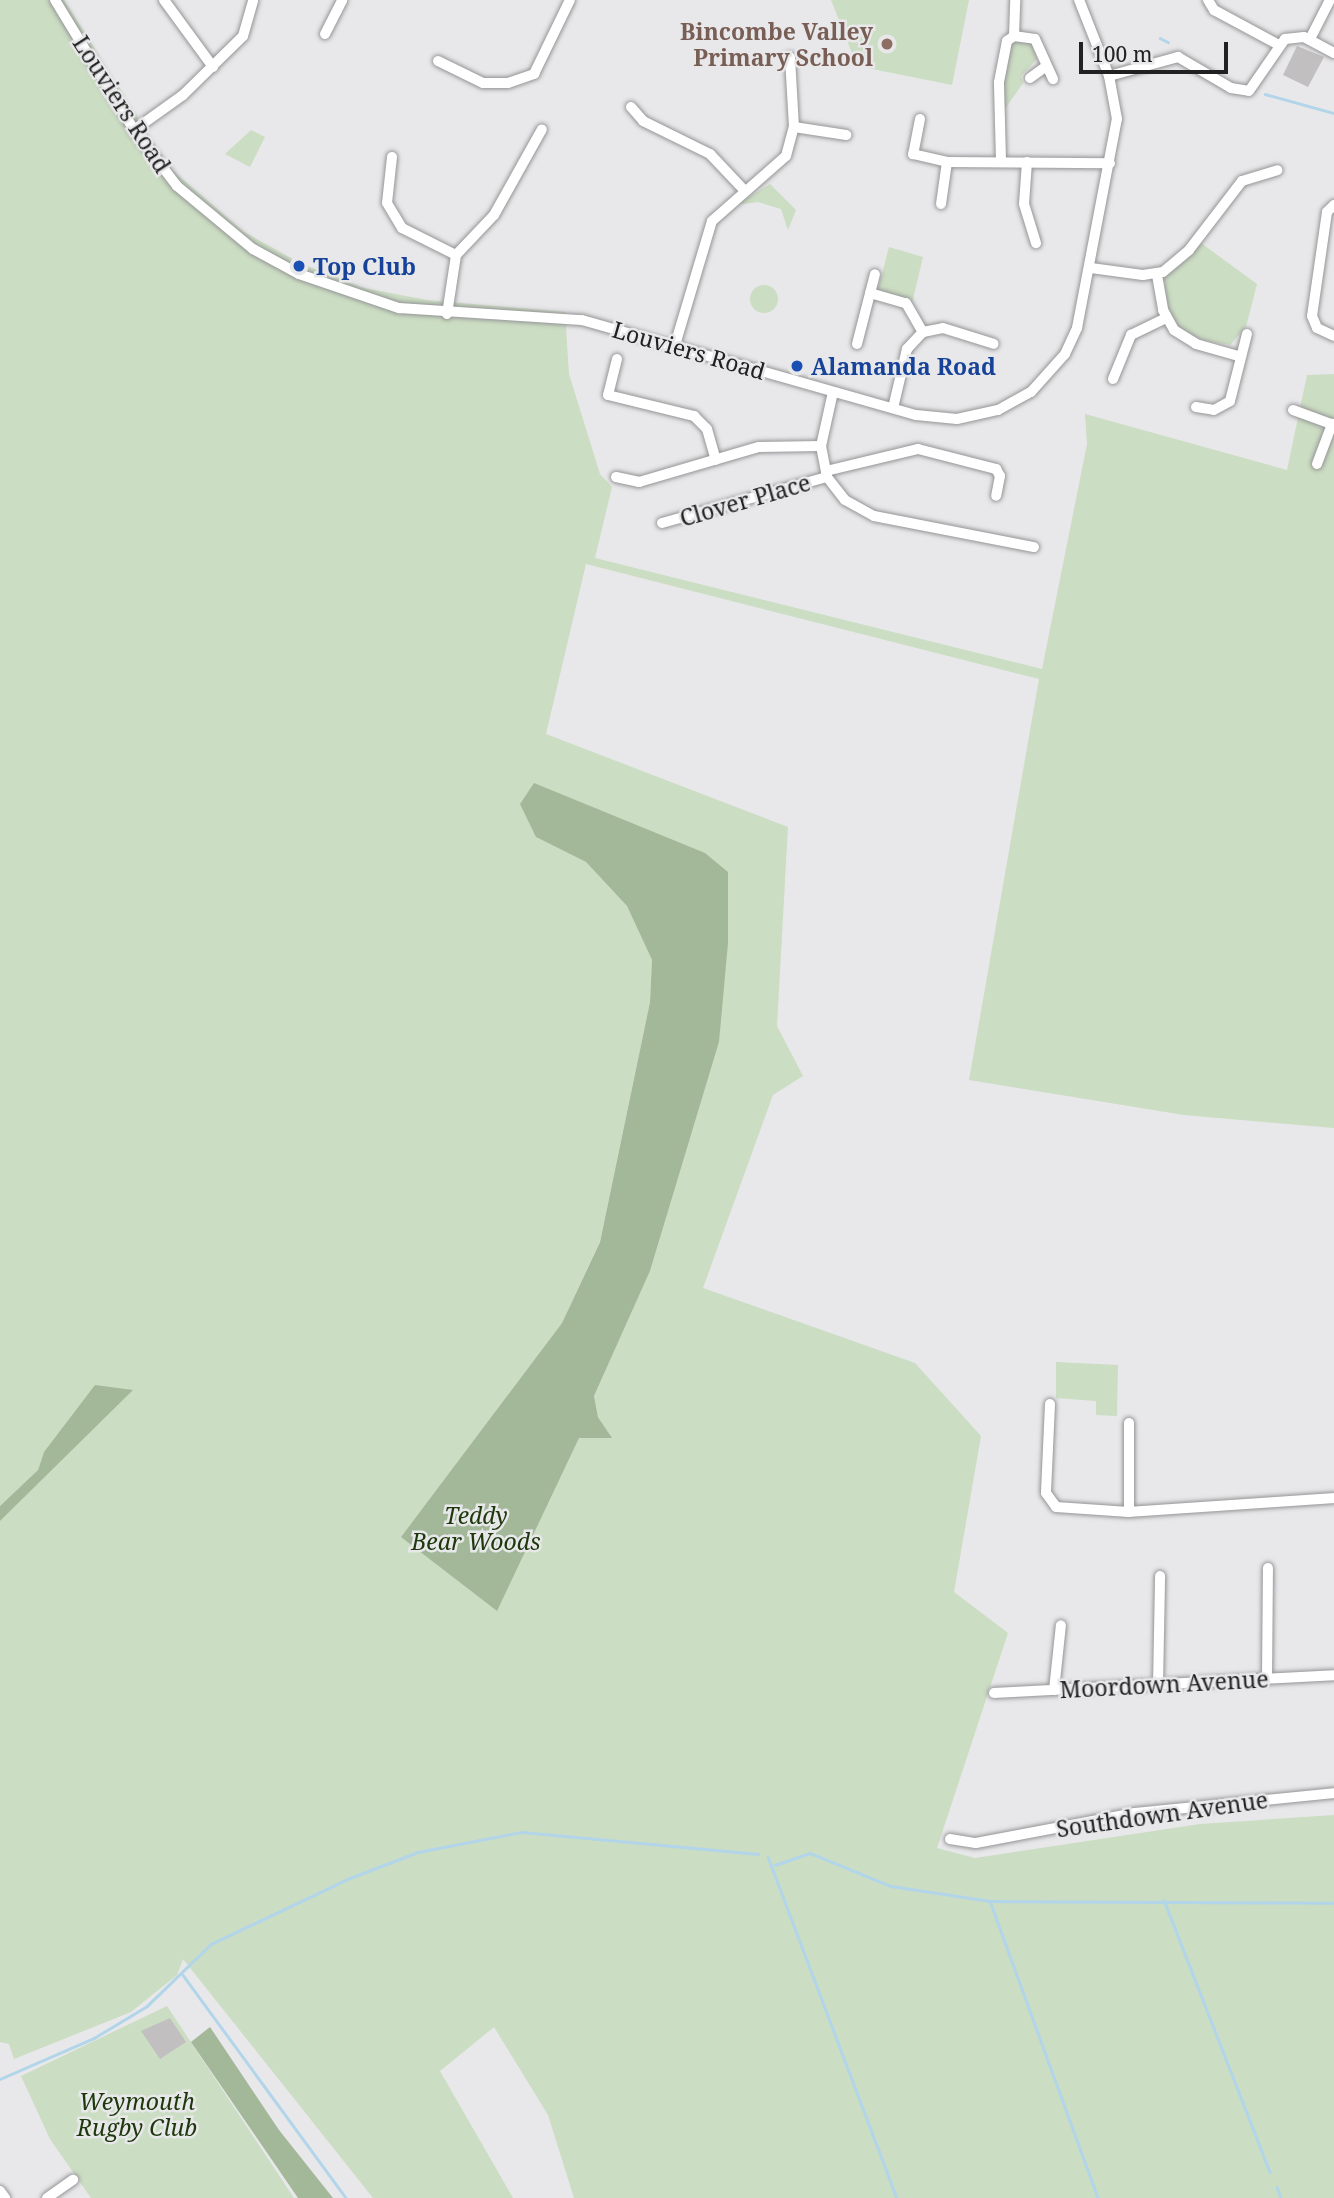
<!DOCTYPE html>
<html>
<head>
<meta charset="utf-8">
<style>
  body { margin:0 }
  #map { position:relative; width:1334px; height:2198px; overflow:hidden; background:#e8e8ea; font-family:"Noto Serif",serif }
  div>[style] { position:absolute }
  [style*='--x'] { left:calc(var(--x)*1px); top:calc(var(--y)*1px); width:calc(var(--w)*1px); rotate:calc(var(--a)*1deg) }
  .green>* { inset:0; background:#cbddc2 }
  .round { border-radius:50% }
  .forest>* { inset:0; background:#a3b799 }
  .stream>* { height:2.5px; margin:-1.25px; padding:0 1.25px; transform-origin:1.25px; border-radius:1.25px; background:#b2d5ea }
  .building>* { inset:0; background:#c2bfc0 }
  .roads { filter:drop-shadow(0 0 2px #959597) drop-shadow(0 0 2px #959597) }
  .street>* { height:10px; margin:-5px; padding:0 5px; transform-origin:5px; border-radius:5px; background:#fff }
  .dots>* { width:19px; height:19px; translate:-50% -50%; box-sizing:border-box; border:4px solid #e8e8ea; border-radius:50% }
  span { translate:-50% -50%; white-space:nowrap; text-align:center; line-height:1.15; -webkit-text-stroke:5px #e8e8ea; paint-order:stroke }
  .education-label { font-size:23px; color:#785e54; font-weight:700 }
  .right { translate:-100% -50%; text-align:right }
  .street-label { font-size:23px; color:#212122 }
  .transit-label { font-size:23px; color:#164399; font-weight:700 }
  .left { translate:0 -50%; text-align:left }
  .park-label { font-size:23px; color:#1d380b; font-style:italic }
  .scale { position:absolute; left:1079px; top:42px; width:149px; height:32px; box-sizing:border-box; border:4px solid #212122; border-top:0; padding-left:9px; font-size:21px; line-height:24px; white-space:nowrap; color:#212122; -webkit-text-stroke:5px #e8e8ea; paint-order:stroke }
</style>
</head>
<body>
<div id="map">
  <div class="green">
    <i style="clip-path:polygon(evenodd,0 0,64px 0,171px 169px,244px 232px,302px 264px,364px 288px,427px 300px,565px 312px,569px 374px,600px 474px,612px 487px,595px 558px,1042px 669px,1087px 444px,1085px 414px,1287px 470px,1307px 375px,1334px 374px,1334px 1128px,1184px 1115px,969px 1080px,1039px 679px,586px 564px,546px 734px,788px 827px,777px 1026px,803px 1076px,773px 1095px,703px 1288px,915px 1363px,981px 1436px,954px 1592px,1008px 1633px,937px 1848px,975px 1858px,1200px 1824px,1334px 1815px,1334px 2198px,574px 2198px,548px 2115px,494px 2027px,440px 2071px,513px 2198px,373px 2198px,183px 1959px,177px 1975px,131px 2012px,14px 2059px,9px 2044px,0 2042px,0 1521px,132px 1390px,44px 1452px,38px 1470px,0 1506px,0 0,536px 837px,727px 880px,719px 1042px,650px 1271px,594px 1396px,598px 1417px,611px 1437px,579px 1437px,564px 1462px,401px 1537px,562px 1323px,600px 1241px,650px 1002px,652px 960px,627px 906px,586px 862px,536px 837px)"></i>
    <i style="clip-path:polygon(831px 0,969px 0,952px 85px,857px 66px)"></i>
    <i style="clip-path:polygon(1013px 41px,1031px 42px,1037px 59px,1021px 76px,1023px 83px,1003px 112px,1005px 56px)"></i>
    <i style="clip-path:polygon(251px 130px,265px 137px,250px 167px,225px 154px)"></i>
    <i style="clip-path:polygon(770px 184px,796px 210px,788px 230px,781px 209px,758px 202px,736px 205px)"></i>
    <i style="clip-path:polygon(1201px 243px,1257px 284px,1246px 327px,1230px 345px,1199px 339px,1177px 327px,1167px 308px,1164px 277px)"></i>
    <i style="clip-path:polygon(889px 247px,923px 257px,912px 303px,878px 289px)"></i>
    <i class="round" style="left:750px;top:285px;width:28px;height:28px"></i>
    <i style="clip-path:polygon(1056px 1362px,1118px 1365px,1117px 1416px,1096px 1415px,1096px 1401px,1056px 1398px)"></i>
    <i style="clip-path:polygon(167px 2006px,294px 2198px,91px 2198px,50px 2139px,21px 2076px)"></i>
  </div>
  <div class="forest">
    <i style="clip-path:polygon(534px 783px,705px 853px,728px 872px,728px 943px,719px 1042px,650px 1271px,594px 1396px,598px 1417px,612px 1438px,579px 1438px,497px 1611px,401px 1537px,562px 1323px,600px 1242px,650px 1002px,652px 960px,627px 906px,586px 862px,536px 837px,520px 804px)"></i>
    <i style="clip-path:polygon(95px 1385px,133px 1390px,0 1521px,0 1506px,38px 1470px,44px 1452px)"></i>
    <i style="clip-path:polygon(210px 2027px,279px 2130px,333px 2198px,298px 2198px,191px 2042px)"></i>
  </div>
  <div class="stream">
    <i style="--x:1160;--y:38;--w:9;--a:27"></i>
    <i style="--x:1265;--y:94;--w:72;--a:15.4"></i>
    <i style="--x:768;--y:1857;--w:365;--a:69.3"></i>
    <i style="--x:775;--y:1865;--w:37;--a:-19"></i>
    <i style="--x:810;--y:1853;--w:87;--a:22.2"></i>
    <i style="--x:891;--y:1886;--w:100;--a:8.6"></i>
    <i style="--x:990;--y:1901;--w:344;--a:0.3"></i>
    <i style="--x:1164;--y:1900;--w:292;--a:68.7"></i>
    <i style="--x:990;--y:1901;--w:316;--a:70"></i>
    <i style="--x:183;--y:1975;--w:276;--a:53.8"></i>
    <i style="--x:0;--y:2079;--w:103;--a:-23.6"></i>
    <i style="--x:94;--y:2038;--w:62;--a:-31.1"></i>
    <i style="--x:147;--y:2006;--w:89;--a:-44.1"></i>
    <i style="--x:211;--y:1944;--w:154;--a:-25.4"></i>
    <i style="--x:350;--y:1878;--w:73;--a:-20.9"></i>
    <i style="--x:418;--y:1852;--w:106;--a:-10.9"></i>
    <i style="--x:522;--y:1832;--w:237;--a:5.3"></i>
    <i style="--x:1277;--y:2187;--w:12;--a:70"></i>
  </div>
  <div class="building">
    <i style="clip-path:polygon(1297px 46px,1324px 57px,1308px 87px,1283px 75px)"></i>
    <i style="clip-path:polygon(170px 2018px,186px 2042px,160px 2059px,141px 2031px)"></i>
  </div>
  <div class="roads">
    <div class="street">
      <i style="--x:55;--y:0;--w:152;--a:58.7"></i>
      <i style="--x:134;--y:130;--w:71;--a:52.5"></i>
      <i style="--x:177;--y:186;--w:99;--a:39.7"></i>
      <i style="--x:253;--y:249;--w:52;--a:28.5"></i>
      <i style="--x:299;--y:274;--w:106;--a:18.8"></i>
      <i style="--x:399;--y:308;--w:183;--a:3.8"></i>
      <i style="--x:582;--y:320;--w:347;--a:15.9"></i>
      <i style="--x:916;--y:415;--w:41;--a:5.6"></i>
      <i style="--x:957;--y:419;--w:42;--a:-12.4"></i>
      <i style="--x:998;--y:410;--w:38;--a:-29"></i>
      <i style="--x:1031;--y:392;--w:51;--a:-48.2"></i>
      <i style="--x:1065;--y:354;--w:29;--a:-65"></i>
      <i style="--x:1077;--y:328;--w:213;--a:-79.2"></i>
      <i style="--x:1117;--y:119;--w:44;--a:-100.5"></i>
      <i style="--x:1109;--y:76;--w:82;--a:-111.5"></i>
      <i style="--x:164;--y:0;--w:83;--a:53.8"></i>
      <i style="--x:1208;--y:0;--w:12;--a:59"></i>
      <i style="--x:1214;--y:10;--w:74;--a:28.3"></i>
      <i style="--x:325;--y:34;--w:38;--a:-63"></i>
      <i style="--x:1014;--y:36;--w:36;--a:-88"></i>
      <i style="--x:1310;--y:39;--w:44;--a:-62.9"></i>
      <i style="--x:438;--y:61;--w:50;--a:26.1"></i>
      <i style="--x:483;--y:83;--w:25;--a:0"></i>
      <i style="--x:508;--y:83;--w:28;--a:-19"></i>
      <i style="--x:534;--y:74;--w:82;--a:-64.1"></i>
      <i style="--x:1109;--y:76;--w:72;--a:-15.4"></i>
      <i style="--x:1178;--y:57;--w:61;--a:30.3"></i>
      <i style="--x:1231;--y:88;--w:18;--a:9"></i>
      <i style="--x:1249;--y:91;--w:63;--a:-55.3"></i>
      <i style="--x:1285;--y:39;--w:19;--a:-6"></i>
      <i style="--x:1304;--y:37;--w:34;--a:28"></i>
      <i style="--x:1030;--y:78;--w:17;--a:-36"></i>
      <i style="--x:631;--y:107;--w:18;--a:49"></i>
      <i style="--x:643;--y:121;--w:75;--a:26.2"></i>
      <i style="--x:710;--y:154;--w:48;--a:46.7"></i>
      <i style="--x:920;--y:119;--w:36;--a:101"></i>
      <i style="--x:913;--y:154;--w:35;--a:13"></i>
      <i style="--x:947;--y:162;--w:163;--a:0.4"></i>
      <i style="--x:794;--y:127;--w:53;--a:8.7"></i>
      <i style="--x:134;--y:130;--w:60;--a:-35.5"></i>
      <i style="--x:183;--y:95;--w:84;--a:-44.5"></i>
      <i style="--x:243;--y:36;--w:37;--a:-74"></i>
      <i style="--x:392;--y:157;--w:46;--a:96.2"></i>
      <i style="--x:387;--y:203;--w:29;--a:59"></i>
      <i style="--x:402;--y:228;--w:60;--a:26.6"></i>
      <i style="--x:1001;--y:161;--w:79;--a:-91.5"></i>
      <i style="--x:999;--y:82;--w:42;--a:-79"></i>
      <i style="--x:1007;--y:41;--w:9;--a:-36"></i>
      <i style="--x:1014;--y:36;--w:21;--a:8"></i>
      <i style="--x:1035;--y:39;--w:44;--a:65.8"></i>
      <i style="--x:1027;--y:162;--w:42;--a:94.1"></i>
      <i style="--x:1024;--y:204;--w:41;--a:72.9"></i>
      <i style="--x:941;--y:204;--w:42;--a:-81.9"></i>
      <i style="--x:1334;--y:205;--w:10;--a:135"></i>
      <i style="--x:1327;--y:212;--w:105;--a:98.2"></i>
      <i style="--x:1312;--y:316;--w:13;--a:67"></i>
      <i style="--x:1317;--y:328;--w:19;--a:25"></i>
      <i style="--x:1091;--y:268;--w:52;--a:7.7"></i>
      <i style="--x:1143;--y:275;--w:20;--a:-9"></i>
      <i style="--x:1163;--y:272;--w:34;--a:-40"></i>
      <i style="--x:1189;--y:250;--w:87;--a:-52.5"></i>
      <i style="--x:1242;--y:181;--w:37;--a:-17"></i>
      <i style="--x:1157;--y:275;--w:36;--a:80"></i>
      <i style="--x:1163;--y:310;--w:23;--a:61"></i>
      <i style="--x:1174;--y:330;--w:26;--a:32"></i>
      <i style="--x:1196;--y:344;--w:44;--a:15.9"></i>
      <i style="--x:870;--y:293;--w:37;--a:16"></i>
      <i style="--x:906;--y:303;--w:34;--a:60"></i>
      <i style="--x:447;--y:314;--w:60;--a:-81.3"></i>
      <i style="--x:456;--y:255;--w:55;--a:-46.5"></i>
      <i style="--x:494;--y:215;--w:98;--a:-60.8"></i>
      <i style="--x:857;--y:344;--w:72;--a:-75.6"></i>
      <i style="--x:675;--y:345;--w:129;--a:-73.4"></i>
      <i style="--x:712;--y:221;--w:98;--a:-41.3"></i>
      <i style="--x:786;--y:156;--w:30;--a:-75"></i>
      <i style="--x:794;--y:127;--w:70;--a:-93.3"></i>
      <i style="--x:617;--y:359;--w:37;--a:104"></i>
      <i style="--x:608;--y:395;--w:89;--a:13.7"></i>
      <i style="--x:694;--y:416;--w:18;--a:45"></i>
      <i style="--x:707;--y:429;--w:32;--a:74"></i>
      <i style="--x:1113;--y:379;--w:48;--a:-67.8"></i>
      <i style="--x:1131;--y:335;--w:39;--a:-26"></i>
      <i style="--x:833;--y:392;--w:55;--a:102.5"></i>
      <i style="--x:821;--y:446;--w:32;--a:79"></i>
      <i style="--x:827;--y:477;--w:29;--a:52"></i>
      <i style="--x:845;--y:500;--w:33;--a:29"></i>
      <i style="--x:874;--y:516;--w:163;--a:11"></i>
      <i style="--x:1196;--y:407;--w:18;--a:9"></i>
      <i style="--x:1214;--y:410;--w:18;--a:-29"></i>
      <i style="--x:1230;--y:401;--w:69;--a:-75.8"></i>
      <i style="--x:893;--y:408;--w:61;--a:-76.7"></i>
      <i style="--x:907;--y:349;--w:23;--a:-47"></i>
      <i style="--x:923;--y:332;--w:20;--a:-11"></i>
      <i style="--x:943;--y:328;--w:53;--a:17.4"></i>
      <i style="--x:1293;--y:410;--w:44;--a:20.1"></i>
      <i style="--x:1317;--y:464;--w:43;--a:-69.4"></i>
      <i style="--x:826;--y:471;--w:95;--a:-13.4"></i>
      <i style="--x:918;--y:449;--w:81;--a:14.4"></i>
      <i style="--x:996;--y:469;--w:8;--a:60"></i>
      <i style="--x:1000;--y:476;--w:20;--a:101"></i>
      <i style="--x:616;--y:477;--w:24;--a:12"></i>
      <i style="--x:639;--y:482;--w:125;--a:-16.3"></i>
      <i style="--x:759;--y:447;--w:62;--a:-0.9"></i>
      <i style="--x:662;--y:523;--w:171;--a:-15.6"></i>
      <i style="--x:1050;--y:1404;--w:89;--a:92.6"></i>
      <i style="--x:1046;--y:1493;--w:17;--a:54"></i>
      <i style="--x:1056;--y:1507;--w:73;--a:3.9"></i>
      <i style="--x:1129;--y:1512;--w:205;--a:-3.9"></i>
      <i style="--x:1129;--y:1423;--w:89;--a:90"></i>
      <i style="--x:1267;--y:1679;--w:111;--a:-89.5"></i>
      <i style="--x:1158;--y:1685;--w:109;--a:-88.9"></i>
      <i style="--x:1054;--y:1690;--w:65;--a:-83.9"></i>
      <i style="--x:994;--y:1693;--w:340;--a:-3"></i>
      <i style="--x:950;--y:1839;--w:26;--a:9"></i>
      <i style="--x:976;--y:1843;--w:162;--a:-10.7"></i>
      <i style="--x:1135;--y:1813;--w:200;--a:-5.7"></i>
      <i style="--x:0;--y:2191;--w:9;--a:54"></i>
      <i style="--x:47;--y:2198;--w:32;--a:-35"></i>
    </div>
  </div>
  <div class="dots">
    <i style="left:887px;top:44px;background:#8d6e63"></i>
    <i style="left:299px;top:266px;background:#1a4fb4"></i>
    <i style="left:797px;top:366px;background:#1a4fb4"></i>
  </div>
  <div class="education-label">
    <span class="right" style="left:873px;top:44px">Bincombe Valley<br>Primary School</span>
  </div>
  <div class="street-label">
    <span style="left:122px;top:104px;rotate:57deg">Louviers Road</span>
    <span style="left:689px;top:350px;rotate:16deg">Louviers Road</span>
    <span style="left:745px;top:500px;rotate:-16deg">Clover Place</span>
    <span style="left:1164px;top:1684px;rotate:-3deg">Moordown Avenue</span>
    <span style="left:1162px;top:1814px;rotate:-8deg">Southdown Avenue</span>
  </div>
  <div class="transit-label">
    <span class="left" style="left:313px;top:266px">Top Club</span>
    <span class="left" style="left:811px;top:366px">Alamanda Road</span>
  </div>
  <div class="park-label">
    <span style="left:476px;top:1528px">Teddy<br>Bear Woods</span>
    <span style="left:137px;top:2114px">Weymouth<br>Rugby Club</span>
  </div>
  <div class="scale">100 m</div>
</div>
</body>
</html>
